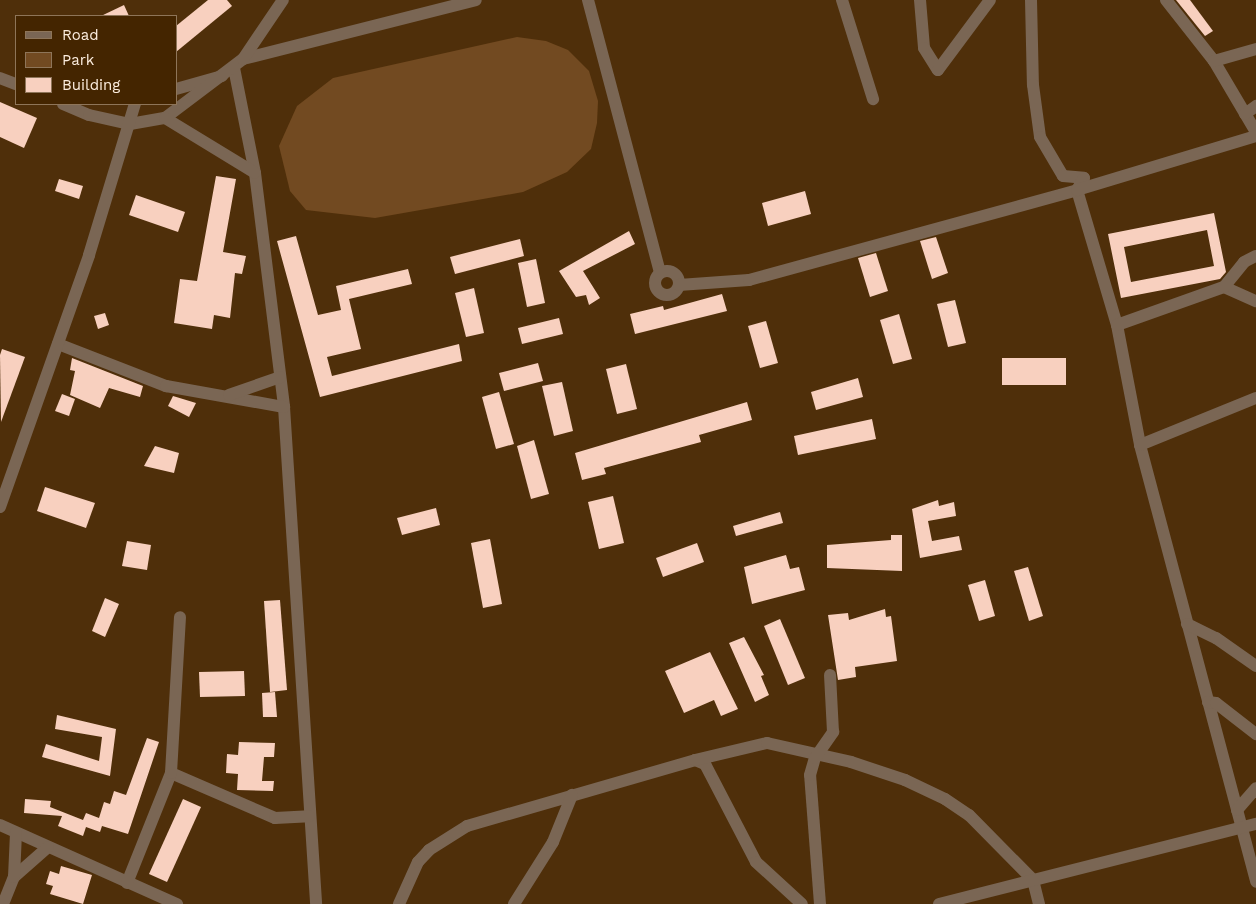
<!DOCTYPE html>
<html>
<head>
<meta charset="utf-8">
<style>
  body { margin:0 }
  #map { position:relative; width:1256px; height:904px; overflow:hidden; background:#4f2f0a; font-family:"Work Sans",sans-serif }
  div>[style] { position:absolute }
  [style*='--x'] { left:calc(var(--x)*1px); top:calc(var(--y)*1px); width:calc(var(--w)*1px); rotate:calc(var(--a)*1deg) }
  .green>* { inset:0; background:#724a21 }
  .building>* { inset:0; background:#f8d0bf }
  .minor>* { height:12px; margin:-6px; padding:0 6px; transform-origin:6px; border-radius:6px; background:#7a6654 }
  .minor>.ring { margin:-6px; padding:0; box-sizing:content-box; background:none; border:12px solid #7a6654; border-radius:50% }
  span { translate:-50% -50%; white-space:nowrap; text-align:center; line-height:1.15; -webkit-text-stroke:5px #442500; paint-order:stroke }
  .legend { position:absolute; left:15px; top:15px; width:162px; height:90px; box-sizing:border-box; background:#442500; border:1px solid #8e7559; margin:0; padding:6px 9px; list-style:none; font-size:15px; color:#fcedde }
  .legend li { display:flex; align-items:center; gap:10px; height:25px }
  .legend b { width:25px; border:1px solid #8e7559 }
</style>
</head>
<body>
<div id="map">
  <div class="green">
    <i style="clip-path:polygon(517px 37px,546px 41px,568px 50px,589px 71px,598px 101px,597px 123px,591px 149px,567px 172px,523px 192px,375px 218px,306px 210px,290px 191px,279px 146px,297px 106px,333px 78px)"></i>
  </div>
  <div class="building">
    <i style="clip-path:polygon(208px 0,227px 0,232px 6px,176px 52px,176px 26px)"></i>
    <i style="clip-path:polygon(1176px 0,1190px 0,1213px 31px,1205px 36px)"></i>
    <i style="clip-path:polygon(124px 5px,129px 16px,101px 16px)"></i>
    <i style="clip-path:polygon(0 102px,37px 118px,24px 148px,0 137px)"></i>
    <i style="clip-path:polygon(216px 176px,236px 179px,223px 252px,246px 256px,242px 274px,235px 273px,230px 318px,214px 315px,212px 329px,174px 323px,180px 279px,197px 281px)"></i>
    <i style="clip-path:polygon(59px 179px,83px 186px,79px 199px,55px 191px)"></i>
    <i style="clip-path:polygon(805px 191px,811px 214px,768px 226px,762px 203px)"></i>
    <i style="clip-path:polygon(136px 195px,185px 212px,178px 232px,129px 215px)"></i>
    <i style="clip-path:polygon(evenodd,1214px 213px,1226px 272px,1220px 279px,1121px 298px,1108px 234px,1214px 213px,1207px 230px,1214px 266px,1131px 282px,1124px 247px,1207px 230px)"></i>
    <i style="clip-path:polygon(629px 231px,635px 244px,583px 271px,600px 298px,589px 305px,586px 295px,576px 297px,559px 271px)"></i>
    <i style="clip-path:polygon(296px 236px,318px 315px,341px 310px,336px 286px,408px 269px,412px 284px,349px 299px,361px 349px,327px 357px,332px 376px,459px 344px,462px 361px,320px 397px,277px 241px)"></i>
    <i style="clip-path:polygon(936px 237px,948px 273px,932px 279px,920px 241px)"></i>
    <i style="clip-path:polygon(520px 239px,524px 256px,455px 274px,450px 257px)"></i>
    <i style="clip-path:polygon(876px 253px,888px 291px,870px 297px,858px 258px)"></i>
    <i style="clip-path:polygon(536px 259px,545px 303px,527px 307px,518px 263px)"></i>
    <i style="clip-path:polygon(474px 288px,484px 333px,466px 337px,455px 293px)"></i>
    <i style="clip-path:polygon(722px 294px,727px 311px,635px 334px,630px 314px,663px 306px,664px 310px)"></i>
    <i style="clip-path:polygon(955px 300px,966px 343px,948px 347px,937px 304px)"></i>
    <i style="clip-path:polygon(105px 313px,109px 325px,98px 329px,94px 316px)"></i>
    <i style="clip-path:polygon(899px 314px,912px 359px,893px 364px,880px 320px)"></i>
    <i style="clip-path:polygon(559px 318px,563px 334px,522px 344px,518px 328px)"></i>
    <i style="clip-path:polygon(766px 321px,778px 363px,760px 368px,748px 326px)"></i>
    <i style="clip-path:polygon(2px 349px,25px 357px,1px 422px,0 355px)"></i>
    <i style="clip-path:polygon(72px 358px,143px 386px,140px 397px,109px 388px,100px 408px,70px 395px,75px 371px,70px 370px)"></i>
    <i style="clip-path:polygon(1002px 358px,1066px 358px,1066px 385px,1002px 385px)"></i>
    <i style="clip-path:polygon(538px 363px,543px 381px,504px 391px,499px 373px)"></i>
    <i style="clip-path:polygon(626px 364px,637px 409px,617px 414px,606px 369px)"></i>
    <i style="clip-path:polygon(858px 378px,863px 397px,816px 410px,811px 392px)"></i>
    <i style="clip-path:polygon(562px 382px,573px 431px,554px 436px,542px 386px)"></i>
    <i style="clip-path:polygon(499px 392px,514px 444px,496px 449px,482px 397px)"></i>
    <i style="clip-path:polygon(62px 394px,75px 399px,69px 416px,55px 411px)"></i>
    <i style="clip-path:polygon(173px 396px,196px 403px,189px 417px,168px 406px)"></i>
    <i style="clip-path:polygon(747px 402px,752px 420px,699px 435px,701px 442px,604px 468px,606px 474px,582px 480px,575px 453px)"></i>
    <i style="clip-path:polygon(872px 419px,876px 439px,798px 455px,794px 436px)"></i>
    <i style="clip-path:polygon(534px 440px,549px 494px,531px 499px,517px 446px)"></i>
    <i style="clip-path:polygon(155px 446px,179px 453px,174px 473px,144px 466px)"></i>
    <i style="clip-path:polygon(45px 487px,95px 503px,86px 528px,37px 511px)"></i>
    <i style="clip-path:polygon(613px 496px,624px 543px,599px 549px,588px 502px)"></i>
    <i style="clip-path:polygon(938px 500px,939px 506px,954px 502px,956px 516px,928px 521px,932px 541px,959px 536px,962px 550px,920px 558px,912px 509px)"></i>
    <i style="clip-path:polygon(436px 508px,440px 525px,402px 535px,397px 518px)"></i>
    <i style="clip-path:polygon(780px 512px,783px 523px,736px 536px,733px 526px)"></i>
    <i style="clip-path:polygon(891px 535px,902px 535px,902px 571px,827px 568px,827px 545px,891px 540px)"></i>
    <i style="clip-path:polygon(490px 539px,502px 604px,483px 608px,471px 543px)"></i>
    <i style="clip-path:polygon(127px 541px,151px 545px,147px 570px,122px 566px)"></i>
    <i style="clip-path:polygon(697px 543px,704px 562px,663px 577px,656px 558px)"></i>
    <i style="clip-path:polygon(786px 555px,790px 569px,799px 567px,805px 590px,752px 604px,744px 567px)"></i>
    <i style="clip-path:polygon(1028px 567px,1043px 616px,1029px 621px,1014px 571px)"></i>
    <i style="clip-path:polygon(985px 580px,995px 616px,979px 621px,968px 585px)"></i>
    <i style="clip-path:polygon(105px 598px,119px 604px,105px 637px,92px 631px)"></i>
    <i style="clip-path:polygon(280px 600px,287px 690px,270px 692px,264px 601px)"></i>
    <i style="clip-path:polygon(885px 609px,886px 617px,891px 616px,897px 661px,855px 667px,856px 677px,838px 680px,828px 615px,848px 613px,849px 620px)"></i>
    <i style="clip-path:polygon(780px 619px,805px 678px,788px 685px,764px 626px)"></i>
    <i style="clip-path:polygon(744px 637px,764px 675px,761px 676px,769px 695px,755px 702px,729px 643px)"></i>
    <i style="clip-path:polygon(710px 652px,738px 709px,721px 716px,714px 700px,684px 713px,665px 671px)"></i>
    <i style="clip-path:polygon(244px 671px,245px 696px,200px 697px,199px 672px)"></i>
    <i style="clip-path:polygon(275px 692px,277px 717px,263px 717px,262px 693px)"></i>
    <i style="clip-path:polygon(57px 715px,116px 729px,110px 776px,42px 757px,46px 744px,99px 761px,102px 737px,55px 729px)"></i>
    <i style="clip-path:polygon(147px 738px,159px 742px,128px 834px,102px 826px,100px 832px,86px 827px,83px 836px,58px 826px,62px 816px,24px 813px,25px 799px,51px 801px,50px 807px,83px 820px,86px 813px,99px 818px,104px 802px,110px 804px,114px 791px,126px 795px)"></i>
    <i style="clip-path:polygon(239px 742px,275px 743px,274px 757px,264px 757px,262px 781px,274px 781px,273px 791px,237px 790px,238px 774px,226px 773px,227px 754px,238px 755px)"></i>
    <i style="clip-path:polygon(183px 799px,201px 807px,167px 882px,149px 874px)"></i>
    <i style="clip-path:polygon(61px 866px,92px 875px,83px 904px,50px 894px,53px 886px,46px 884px,50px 871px,59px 874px)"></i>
  </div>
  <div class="minor">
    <i style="--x:588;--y:0;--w:282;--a:75.2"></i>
    <i style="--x:842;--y:0;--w:104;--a:72.6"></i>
    <i style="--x:920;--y:0;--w:48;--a:85.2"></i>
    <i style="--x:924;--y:48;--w:26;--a:58"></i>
    <i style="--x:938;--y:70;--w:87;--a:-53.4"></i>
    <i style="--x:1031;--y:0;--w:85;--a:88.7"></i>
    <i style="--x:1033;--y:85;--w:52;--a:82.3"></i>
    <i style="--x:1040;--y:137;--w:45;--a:59.5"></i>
    <i style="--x:1063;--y:176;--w:21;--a:5"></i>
    <i style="--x:1166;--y:0;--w:78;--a:51.8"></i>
    <i style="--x:1214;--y:61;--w:82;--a:59.4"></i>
    <i style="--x:243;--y:59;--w:240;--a:-14.2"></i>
    <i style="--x:1214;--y:61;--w:44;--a:-15.9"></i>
    <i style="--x:234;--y:68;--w:107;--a:78.7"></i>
    <i style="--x:255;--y:173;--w:236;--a:82.9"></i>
    <i style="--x:284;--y:407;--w:498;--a:86.3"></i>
    <i style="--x:0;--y:78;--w:17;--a:21"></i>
    <i style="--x:176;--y:89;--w:48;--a:-15.8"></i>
    <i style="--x:63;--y:104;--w:28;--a:23"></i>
    <i style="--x:89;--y:115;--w:42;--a:12.4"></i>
    <i style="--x:130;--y:124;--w:36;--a:-10"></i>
    <i style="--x:165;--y:118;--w:98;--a:-37.1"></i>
    <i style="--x:243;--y:59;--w:71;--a:-55.9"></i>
    <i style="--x:1245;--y:114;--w:14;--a:-36"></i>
    <i style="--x:165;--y:118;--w:105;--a:31.4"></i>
    <i style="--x:1084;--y:178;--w:14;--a:120"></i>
    <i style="--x:1077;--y:190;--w:141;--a:73.5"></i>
    <i style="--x:1117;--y:325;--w:122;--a:79.1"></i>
    <i style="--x:1140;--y:445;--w:452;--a:75.1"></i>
    <i class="ring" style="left:655px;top:271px;width:12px;height:12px"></i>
    <i style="--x:679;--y:285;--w:70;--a:-4.1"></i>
    <i style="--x:749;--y:280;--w:340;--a:-15.3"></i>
    <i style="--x:1077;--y:190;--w:187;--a:-16.8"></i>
    <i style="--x:1224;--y:287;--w:35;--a:24"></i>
    <i style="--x:1117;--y:325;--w:114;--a:-19.6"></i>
    <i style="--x:1224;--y:287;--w:32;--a:-51"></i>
    <i style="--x:1244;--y:262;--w:13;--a:-27"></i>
    <i style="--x:58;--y:344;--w:116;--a:21.3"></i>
    <i style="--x:166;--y:386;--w:120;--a:10.1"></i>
    <i style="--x:229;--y:395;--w:54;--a:-19.4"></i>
    <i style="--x:1140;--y:445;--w:125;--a:-22.1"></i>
    <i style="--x:0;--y:507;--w:267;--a:-70.5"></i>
    <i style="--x:89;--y:255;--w:158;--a:-73.1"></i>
    <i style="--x:1187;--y:624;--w:32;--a:26"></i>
    <i style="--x:1216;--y:638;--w:49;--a:35"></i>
    <i style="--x:1208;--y:702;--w:8;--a:7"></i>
    <i style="--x:1216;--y:703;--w:51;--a:37.8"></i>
    <i style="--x:695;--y:760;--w:11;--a:22"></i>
    <i style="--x:705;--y:764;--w:110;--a:62.5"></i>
    <i style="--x:756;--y:862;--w:62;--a:42.4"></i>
    <i style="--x:171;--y:773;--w:113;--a:23.4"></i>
    <i style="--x:275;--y:818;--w:34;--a:-3"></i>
    <i style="--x:1237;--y:810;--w:29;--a:-49"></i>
    <i style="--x:0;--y:825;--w:194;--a:24.1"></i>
    <i style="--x:14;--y:877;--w:45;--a:-41.4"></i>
    <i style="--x:127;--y:883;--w:118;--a:-68.2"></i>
    <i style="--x:171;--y:773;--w:156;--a:-86.7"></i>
    <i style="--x:3;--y:904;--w:29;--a:-68"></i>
    <i style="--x:14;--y:877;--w:44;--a:-87.4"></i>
    <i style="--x:399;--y:904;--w:46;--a:-65.7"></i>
    <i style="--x:418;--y:862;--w:16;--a:-47"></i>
    <i style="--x:429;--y:850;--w:45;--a:-32.3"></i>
    <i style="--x:467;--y:826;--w:237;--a:-16.1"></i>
    <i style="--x:695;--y:760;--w:74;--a:-13.3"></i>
    <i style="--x:767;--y:743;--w:86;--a:12.7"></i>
    <i style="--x:851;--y:762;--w:57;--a:18.4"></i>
    <i style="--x:905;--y:780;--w:44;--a:25.4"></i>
    <i style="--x:945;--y:799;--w:29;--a:34"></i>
    <i style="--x:969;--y:815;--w:91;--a:45.4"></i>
    <i style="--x:1033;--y:880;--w:25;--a:76"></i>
    <i style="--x:514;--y:904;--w:73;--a:-57.8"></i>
    <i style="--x:553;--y:842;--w:51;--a:-68"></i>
    <i style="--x:820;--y:904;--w:129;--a:-94.4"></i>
    <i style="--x:810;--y:775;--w:18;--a:-74"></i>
    <i style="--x:815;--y:758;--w:32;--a:-55"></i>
    <i style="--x:833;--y:732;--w:57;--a:-93"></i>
    <i style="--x:939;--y:904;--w:327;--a:-14.2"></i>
  </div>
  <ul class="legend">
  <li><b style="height:6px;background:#7a6654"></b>Road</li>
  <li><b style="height:14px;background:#724a21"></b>Park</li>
  <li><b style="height:14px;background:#f8d0bf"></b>Building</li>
  </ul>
</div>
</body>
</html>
